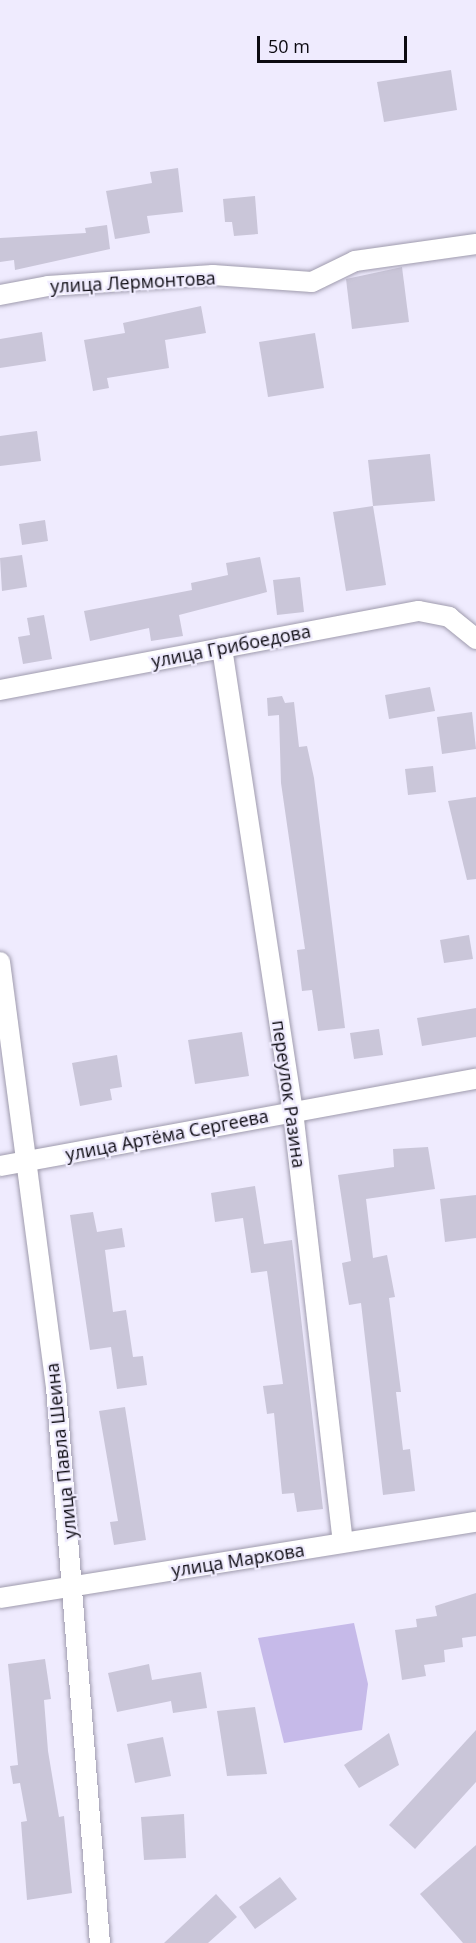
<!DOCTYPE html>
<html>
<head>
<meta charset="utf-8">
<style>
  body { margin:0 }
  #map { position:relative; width:476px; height:1943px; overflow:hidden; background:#efebfe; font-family:"Open Sans",sans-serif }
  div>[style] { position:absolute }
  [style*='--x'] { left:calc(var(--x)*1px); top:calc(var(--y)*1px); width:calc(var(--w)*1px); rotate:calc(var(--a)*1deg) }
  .green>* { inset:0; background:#c6bae9 }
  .building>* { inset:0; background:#cac6d9 }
  .roads { filter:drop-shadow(0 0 2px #9f9bad) drop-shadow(0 0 2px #9f9bad) }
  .minor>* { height:20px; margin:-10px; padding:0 10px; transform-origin:10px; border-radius:10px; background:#fff }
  span { translate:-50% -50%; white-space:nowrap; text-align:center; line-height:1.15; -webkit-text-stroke:4.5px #efebfe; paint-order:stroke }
  .street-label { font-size:18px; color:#0c0a11 }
  .scale { position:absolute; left:257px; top:36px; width:150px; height:27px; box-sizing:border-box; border:3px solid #0c0a11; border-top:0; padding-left:8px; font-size:18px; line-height:21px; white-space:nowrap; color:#0c0a11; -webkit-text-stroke:4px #efebfe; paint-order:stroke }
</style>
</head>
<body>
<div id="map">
  <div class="green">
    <i style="clip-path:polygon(354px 1623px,368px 1684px,362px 1730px,284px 1743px,258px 1638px)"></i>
  </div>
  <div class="building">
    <i style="clip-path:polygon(451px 70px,457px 110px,384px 122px,377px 82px)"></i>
    <i style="clip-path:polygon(178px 168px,183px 212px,147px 216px,150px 233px,115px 239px,106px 191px,152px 183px,150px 172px)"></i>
    <i style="clip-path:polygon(255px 196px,258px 234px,234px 236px,232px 222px,225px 222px,223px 199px)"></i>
    <i style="clip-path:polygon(107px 225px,110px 249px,15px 270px,14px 260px,0 262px,0 238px,86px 233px,85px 228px)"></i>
    <i style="clip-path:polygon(402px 267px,409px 322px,352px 329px,346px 279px)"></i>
    <i style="clip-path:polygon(201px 306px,206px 333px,165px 340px,169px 368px,107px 378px,109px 388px,93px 391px,84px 340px,125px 333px,123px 323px)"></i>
    <i style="clip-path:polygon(42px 332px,46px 361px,0 368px,0 339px)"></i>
    <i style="clip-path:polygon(315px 333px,324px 388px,268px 397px,259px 342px)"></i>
    <i style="clip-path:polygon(37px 431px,41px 461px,0 466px,0 436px)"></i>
    <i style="clip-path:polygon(430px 454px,435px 501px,373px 506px,368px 460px)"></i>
    <i style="clip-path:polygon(373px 506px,386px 585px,346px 591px,333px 512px)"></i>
    <i style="clip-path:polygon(45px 520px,48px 541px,22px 545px,19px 524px)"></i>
    <i style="clip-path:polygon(22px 555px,27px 587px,2px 591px,0 558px)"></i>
    <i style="clip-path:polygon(260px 557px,267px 592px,179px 615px,183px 636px,151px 641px,149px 628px,90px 641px,84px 611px,192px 590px,191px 583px,228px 575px,226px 563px)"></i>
    <i style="clip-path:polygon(300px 577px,304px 612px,277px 615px,273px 580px)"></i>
    <i style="clip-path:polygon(44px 615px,52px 659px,23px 664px,18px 637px,30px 635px,27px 618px)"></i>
    <i style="clip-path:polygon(430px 687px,435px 711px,389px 719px,385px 695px)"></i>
    <i style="clip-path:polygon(282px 696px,285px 703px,294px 702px,299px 747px,307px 746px,314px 778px,345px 1028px,318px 1031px,312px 990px,302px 991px,297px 950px,305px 949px,281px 783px,279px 715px,268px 716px,267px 698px)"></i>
    <i style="clip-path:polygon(472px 712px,476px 749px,442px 754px,437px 717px)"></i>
    <i style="clip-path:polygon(433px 766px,436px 792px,408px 795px,405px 769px)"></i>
    <i style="clip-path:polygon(476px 797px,476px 879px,467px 880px,448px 801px)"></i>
    <i style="clip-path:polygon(469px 935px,473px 959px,444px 963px,440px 940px)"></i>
    <i style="clip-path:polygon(476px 1008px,476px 1037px,422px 1046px,417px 1018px)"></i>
    <i style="clip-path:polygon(379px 1029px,383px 1055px,354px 1059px,350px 1033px)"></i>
    <i style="clip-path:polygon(242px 1032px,249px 1076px,195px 1084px,188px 1040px)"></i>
    <i style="clip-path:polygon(117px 1055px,122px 1087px,110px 1089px,112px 1100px,80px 1106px,72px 1063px)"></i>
    <i style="clip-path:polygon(428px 1147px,435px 1189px,366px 1199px,373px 1258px,387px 1255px,395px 1297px,389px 1298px,401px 1392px,396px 1392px,403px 1450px,410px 1449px,415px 1491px,383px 1495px,361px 1303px,349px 1305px,342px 1263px,351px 1261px,338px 1175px,394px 1167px,393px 1149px)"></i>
    <i style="clip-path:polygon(255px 1186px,264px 1244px,292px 1240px,323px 1509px,297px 1512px,294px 1493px,282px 1494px,274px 1413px,267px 1414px,263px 1386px,283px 1384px,267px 1271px,251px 1273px,243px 1218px,215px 1222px,211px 1193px)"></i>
    <i style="clip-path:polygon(476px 1195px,476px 1238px,445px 1242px,440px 1199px)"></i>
    <i style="clip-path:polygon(93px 1212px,97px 1232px,122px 1228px,125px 1247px,105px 1250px,113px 1312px,126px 1310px,133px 1357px,143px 1356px,147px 1385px,117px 1389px,111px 1347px,90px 1350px,70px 1215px)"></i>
    <i style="clip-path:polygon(125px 1407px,146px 1540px,114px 1545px,110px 1522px,118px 1521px,99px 1411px)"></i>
    <i style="clip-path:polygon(476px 1593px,476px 1636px,462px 1638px,463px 1647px,444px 1650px,445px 1662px,424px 1665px,426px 1676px,402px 1680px,395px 1630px,417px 1627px,416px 1619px,437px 1616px,435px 1606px)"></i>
    <i style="clip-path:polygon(45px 1659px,51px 1699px,44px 1700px,48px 1751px,59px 1817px,64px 1816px,72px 1893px,27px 1900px,21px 1822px,27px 1821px,20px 1783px,13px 1784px,10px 1766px,18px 1765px,8px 1664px)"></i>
    <i style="clip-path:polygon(149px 1664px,152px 1680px,201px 1672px,207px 1708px,173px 1713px,171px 1701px,117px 1712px,108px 1673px)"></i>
    <i style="clip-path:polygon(255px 1707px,267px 1774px,227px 1776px,217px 1711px)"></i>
    <i style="clip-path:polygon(476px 1730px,476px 1782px,415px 1849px,389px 1825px)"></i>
    <i style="clip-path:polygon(389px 1733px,399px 1765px,359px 1788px,344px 1765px)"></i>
    <i style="clip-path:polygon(163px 1737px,171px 1776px,135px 1783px,127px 1744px)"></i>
    <i style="clip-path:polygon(184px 1814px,186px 1858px,144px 1860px,141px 1817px)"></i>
    <i style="clip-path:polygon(476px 1845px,476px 1943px,463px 1943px,420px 1894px)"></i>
    <i style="clip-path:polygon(280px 1877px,297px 1899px,255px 1929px,239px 1907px)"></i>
    <i style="clip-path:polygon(216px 1894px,237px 1917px,208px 1943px,164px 1943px)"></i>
  </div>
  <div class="roads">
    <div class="minor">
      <i style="--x:0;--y:295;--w:49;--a:-10.6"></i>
      <i style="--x:48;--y:286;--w:165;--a:-3.8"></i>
      <i style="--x:213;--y:275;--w:99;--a:4"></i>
      <i style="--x:312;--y:282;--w:48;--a:-26"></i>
      <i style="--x:355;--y:261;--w:122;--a:-8"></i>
      <i style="--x:222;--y:648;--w:468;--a:81.3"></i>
      <i style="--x:293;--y:1111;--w:434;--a:83.4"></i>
      <i style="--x:0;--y:690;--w:426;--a:-10.7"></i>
      <i style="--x:419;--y:611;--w:31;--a:11"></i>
      <i style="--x:449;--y:617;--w:35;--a:39"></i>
      <i style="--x:0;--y:962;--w:429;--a:82.5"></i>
      <i style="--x:56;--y:1387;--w:558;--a:85.48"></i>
      <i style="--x:0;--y:1166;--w:484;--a:-10.4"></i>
      <i style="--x:0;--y:1598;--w:482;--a:-9.1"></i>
    </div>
  </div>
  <div class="street-label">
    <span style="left:133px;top:282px;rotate:-3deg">улица Лермонтова</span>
    <span style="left:231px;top:646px;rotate:-11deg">улица Грибоедова</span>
    <span style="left:289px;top:1094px;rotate:82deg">переулок Разина</span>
    <span style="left:167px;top:1135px;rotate:-11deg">улица Артёма Сергеева</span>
    <span style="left:61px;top:1451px;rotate:-96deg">улица Павла Шеина</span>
    <span style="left:238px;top:1560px;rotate:-9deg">улица Маркова</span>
  </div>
  <div class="scale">50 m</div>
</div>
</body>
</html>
